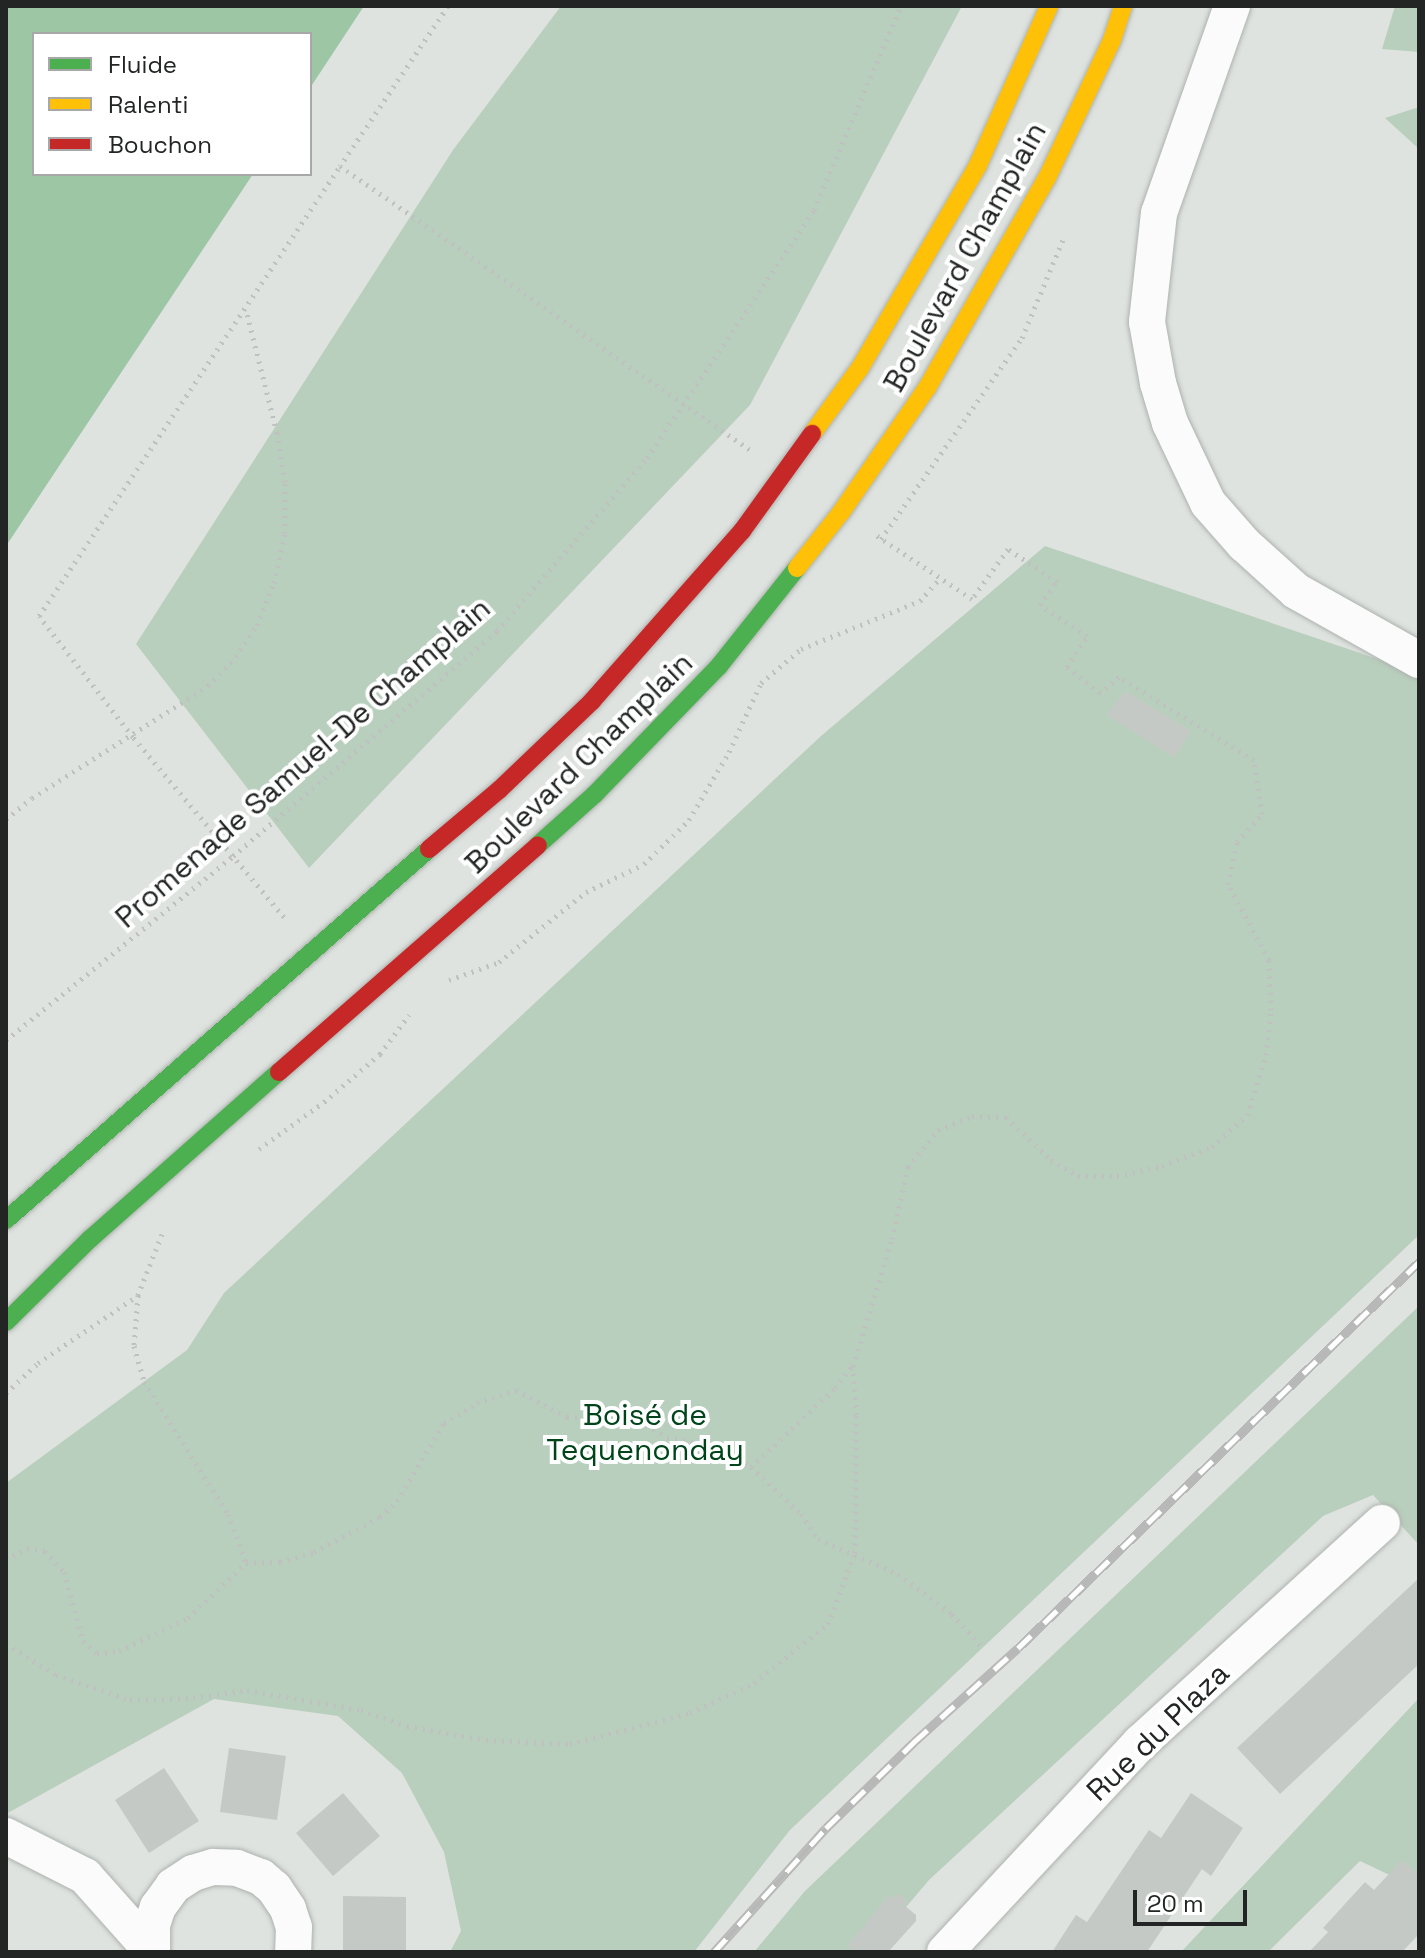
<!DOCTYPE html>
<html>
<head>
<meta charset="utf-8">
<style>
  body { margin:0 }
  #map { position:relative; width:1425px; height:1958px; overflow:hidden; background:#dee3df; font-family:"Space Grotesk",sans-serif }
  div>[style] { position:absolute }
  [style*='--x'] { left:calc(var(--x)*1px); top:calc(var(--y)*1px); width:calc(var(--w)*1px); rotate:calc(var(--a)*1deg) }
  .green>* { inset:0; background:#b9cfbd }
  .water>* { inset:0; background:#9cc6a4 }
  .building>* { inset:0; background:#c5c9c6 }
  .path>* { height:5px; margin-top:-2.5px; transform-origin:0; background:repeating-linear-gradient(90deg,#bfc0bf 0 2px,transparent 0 8px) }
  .roads { filter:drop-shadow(0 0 2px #aeb2af) drop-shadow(0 0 2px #aeb2af) }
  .street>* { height:36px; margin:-18px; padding:0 18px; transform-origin:18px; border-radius:18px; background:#fafbfa }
  .fast>* { height:18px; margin:-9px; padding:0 9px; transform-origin:9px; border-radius:9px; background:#4caf50 }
  .slow>* { height:18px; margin:-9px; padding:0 9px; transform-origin:9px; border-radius:9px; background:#ffc107 }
  .jam>* { height:18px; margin:-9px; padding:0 9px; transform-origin:9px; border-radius:9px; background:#c62828 }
  .rail>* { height:9px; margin-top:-4.5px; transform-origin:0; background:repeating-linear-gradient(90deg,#fff 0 18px,#b7b8b7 0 36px); box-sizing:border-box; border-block:2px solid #b7b8b7 }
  span { translate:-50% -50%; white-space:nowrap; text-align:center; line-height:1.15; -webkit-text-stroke:8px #fff; paint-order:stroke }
  .street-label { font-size:30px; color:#222523 }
  .park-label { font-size:30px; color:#004519 }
  .frame { position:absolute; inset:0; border:8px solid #222523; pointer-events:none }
  .legend { position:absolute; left:32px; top:32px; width:280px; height:144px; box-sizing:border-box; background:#fff; border:2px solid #a7a8a7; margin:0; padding:10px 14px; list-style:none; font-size:24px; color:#222523 }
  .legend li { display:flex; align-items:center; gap:16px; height:40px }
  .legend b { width:40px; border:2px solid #a7a8a7 }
  .scale { position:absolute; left:1133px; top:1890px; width:114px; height:36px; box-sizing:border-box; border:4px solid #222523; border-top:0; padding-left:10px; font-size:24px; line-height:28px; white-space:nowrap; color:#222523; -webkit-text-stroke:6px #fff; paint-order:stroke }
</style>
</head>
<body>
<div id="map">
  <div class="green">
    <i style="clip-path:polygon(561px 6px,962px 6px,750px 405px,309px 868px,136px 644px,453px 150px)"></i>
    <i style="clip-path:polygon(1395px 6px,1419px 6px,1419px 52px,1382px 49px)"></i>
    <i style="clip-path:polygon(1419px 107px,1419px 149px,1385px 118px)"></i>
    <i style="clip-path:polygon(1045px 546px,1419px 673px,1419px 1235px,790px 1830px,694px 1952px,450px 1952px,461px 1931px,444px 1852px,402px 1773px,338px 1716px,214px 1699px,6px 1814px,6px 1483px,187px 1350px,224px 1293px,821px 736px)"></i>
    <i style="clip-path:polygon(1419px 1306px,1419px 1545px,1373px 1495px,1323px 1516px,929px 1880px,868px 1952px,754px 1952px,805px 1891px)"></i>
    <i style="clip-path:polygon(1419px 1698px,1419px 1889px,1360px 1861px,1268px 1952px,1181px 1952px)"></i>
  </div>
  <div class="water">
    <i style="clip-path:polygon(6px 6px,364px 6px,310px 88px,310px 34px,34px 34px,34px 174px,253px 174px,6px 546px)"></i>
  </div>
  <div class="building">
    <i style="clip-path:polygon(1125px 691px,1191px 731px,1174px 757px,1107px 715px)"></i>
    <i style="clip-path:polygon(1419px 1578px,1419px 1664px,1280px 1794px,1237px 1748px)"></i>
    <i style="clip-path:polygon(229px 1748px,286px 1756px,277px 1820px,220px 1812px)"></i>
    <i style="clip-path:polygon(164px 1768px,199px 1821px,149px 1853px,115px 1800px)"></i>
    <i style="clip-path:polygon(343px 1793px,380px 1836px,333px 1876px,296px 1833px)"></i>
    <i style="clip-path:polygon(1191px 1793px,1243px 1828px,1211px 1876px,1202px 1869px,1147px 1952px,1052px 1952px,1076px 1915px,1087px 1922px,1149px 1830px,1161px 1838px)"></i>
    <i style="clip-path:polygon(1402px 1860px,1419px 1875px,1419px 1934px,1402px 1952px,1309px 1952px,1328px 1932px,1323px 1928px,1365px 1882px,1374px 1890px)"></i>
    <i style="clip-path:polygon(898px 1893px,907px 1901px,904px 1905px,916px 1915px,916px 1921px,888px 1952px,852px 1952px,848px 1945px,889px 1896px,894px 1898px)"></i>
    <i style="clip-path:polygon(343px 1896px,406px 1897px,406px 1952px,343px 1952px)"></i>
  </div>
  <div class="path">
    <i style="--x:448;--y:6;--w:193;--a:124"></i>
    <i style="--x:340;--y:166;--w:502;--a:34.7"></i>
    <i style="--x:881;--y:539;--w:246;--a:-55"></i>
    <i style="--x:1022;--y:338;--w:109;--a:-67.4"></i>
    <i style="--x:6;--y:819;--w:33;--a:-39"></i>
    <i style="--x:32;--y:798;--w:209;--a:-32.5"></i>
    <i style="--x:208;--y:686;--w:40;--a:-46"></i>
    <i style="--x:236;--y:657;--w:38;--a:-57"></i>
    <i style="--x:257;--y:625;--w:45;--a:-68"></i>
    <i style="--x:274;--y:583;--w:51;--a:-77.6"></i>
    <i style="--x:285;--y:533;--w:51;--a:-90"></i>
    <i style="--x:285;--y:482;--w:50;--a:-99.3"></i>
    <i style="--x:277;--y:433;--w:127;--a:-104.1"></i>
    <i style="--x:284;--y:917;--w:235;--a:-130"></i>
    <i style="--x:133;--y:737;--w:153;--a:-127.8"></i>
    <i style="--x:39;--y:616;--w:541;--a:-56.22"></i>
    <i style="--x:449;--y:980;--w:53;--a:-19.8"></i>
    <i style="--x:499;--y:962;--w:112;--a:-38.8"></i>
    <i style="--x:586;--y:892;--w:64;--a:-25.8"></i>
    <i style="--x:644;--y:864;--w:63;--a:-44.4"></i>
    <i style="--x:689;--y:820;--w:79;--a:-59.5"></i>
    <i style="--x:729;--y:752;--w:76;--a:-65.1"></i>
    <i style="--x:761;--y:683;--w:52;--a:-40.4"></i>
    <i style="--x:801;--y:649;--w:128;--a:-22"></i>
    <i style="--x:920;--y:601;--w:30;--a:-49"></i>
    <i style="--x:6;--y:1040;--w:292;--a:-39"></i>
    <i style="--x:233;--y:856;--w:347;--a:-40.4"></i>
    <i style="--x:497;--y:631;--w:229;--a:-49.1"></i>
    <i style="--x:647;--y:458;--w:299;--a:-56"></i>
    <i style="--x:814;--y:210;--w:222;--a:-66.9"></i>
    <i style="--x:259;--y:1149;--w:80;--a:-35.9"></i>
    <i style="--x:324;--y:1102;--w:74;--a:-40.6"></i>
    <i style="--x:380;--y:1054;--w:49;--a:-53.4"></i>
    <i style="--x:162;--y:1234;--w:66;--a:111.5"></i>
    <i style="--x:138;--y:1295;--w:51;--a:94.5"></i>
    <i style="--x:134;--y:1346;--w:37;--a:74"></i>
    <i style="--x:144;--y:1382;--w:156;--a:57.5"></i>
    <i style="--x:228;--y:1514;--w:52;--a:69.8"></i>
    <i style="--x:6;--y:1393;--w:44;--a:-43.2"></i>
    <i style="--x:38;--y:1363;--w:120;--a:-34.1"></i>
    <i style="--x:751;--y:1467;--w:115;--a:-43.2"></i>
    <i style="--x:835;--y:1388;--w:28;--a:-52"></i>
    <i style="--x:6;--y:1560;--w:24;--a:-30"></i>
    <i style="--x:27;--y:1548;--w:18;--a:9"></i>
    <i style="--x:45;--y:1551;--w:28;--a:48"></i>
    <i style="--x:64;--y:1572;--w:72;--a:74.6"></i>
    <i style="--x:83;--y:1641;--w:19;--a:43"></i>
    <i style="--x:97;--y:1654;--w:22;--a:-8"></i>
    <i style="--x:119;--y:1651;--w:76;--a:-25.6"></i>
    <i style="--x:188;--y:1618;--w:80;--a:-43.5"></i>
    <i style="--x:246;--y:1563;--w:34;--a:-2"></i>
    <i style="--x:280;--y:1562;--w:35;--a:-16"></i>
    <i style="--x:314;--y:1552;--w:75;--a:-27.9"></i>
    <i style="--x:380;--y:1517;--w:23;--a:-43"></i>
    <i style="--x:397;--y:1501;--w:91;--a:-58.9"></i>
    <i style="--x:444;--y:1423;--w:39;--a:-31"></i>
    <i style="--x:477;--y:1403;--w:41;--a:-18.4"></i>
    <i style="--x:516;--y:1390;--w:58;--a:27.9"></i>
    <i style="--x:567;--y:1417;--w:72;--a:3.2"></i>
    <i style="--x:639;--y:1421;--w:32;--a:30"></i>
    <i style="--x:667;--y:1437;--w:44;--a:10.5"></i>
    <i style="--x:710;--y:1445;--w:47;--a:28.2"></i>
    <i style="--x:751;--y:1467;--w:69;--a:43.2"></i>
    <i style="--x:801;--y:1514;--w:30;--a:56"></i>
    <i style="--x:818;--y:1539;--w:87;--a:23.6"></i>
    <i style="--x:898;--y:1574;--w:67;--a:36.5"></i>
    <i style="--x:952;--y:1614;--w:46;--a:47.6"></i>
    <i style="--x:6;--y:1644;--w:59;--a:31.8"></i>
    <i style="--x:56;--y:1675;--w:78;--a:18.7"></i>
    <i style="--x:130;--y:1700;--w:63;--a:-1.8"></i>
    <i style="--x:193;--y:1698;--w:55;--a:-8.4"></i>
    <i style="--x:247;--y:1690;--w:116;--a:10"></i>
    <i style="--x:361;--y:1710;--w:49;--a:19.2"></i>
    <i style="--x:407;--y:1726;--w:80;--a:10"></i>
    <i style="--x:486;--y:1740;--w:84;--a:2.7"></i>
    <i style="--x:570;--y:1744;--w:124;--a:-14.5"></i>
    <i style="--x:690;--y:1713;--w:71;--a:-25.1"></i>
    <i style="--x:754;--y:1683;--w:95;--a:-38.6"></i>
    <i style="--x:828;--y:1624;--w:76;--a:-69.2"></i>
    <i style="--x:855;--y:1553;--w:138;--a:-89.6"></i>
    <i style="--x:856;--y:1415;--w:49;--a:-93.5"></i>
    <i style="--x:853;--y:1366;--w:133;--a:-72.9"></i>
    <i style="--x:892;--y:1239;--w:74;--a:-77.5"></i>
    <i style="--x:908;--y:1167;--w:48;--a:-51"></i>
    <i style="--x:938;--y:1130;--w:37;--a:-22"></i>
    <i style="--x:972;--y:1116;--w:34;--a:2"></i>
    <i style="--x:1006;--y:1117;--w:62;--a:43.7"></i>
    <i style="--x:1051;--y:1160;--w:31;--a:31"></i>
    <i style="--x:1078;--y:1176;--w:39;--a:0"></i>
    <i style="--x:1117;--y:1176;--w:46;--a:-12.5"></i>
    <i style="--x:1162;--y:1166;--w:53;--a:-20.8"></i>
    <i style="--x:1212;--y:1147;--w:47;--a:-42.4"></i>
    <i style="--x:1247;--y:1115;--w:63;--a:-72.4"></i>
    <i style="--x:1266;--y:1055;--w:45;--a:-83.7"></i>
    <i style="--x:1271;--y:1010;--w:50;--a:-92.3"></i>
    <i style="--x:1269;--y:960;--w:86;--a:-118.3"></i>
    <i style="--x:1228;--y:884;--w:43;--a:-77.9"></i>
    <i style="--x:1237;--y:842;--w:38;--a:-48"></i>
    <i style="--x:1262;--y:814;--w:55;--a:-98.4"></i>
    <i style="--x:1254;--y:760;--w:158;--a:-148.4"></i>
    <i style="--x:1119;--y:677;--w:25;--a:140"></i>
    <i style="--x:1100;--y:693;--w:42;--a:-141.8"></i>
    <i style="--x:1067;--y:667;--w:37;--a:-57"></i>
    <i style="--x:1087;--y:636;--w:56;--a:-146.6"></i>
    <i style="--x:1040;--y:605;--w:29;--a:-54"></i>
    <i style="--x:1057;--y:582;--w:59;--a:-146"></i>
    <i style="--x:1008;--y:549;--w:62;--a:125.8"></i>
    <i style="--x:972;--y:599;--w:118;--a:-146.4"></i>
  </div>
  <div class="roads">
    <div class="street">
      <i style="--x:1232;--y:6;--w:219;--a:109.4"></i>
      <i style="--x:1159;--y:213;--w:110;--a:96.3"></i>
      <i style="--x:1147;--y:322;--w:62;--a:79.8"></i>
      <i style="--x:1158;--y:383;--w:42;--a:73.3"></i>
      <i style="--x:1170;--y:423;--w:89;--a:64.6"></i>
      <i style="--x:1208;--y:503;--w:55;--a:48.7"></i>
      <i style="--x:1244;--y:544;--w:70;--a:42.1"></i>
      <i style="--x:1296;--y:591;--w:141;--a:29.3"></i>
      <i style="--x:6;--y:1836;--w:89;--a:26.9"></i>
      <i style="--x:85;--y:1876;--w:99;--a:48.3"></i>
      <i style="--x:152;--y:1952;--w:27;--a:-90"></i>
      <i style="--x:152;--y:1925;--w:19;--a:-72"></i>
      <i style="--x:158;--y:1907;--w:26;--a:-54"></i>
      <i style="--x:173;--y:1886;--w:24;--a:-33"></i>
      <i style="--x:193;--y:1873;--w:21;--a:-17"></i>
      <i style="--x:213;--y:1867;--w:24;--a:2"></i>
      <i style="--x:237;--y:1868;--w:26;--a:21"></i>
      <i style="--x:261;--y:1877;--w:17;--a:40"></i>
      <i style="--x:274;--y:1888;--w:25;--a:56"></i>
      <i style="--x:288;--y:1909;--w:19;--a:72"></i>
      <i style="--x:294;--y:1927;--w:25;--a:92"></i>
      <i style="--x:945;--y:1952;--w:286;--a:-47"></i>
      <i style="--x:1140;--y:1743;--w:327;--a:-42.3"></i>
    </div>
    <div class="fast">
      <i style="--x:538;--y:845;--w:76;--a:-41.8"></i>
      <i style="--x:595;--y:794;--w:178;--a:-45.9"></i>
      <i style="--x:719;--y:666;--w:125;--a:-51.5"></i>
      <i style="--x:6;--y:1220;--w:563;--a:-41.25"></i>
      <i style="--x:6;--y:1322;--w:118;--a:-44.7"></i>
      <i style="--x:90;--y:1239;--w:252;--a:-41.5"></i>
    </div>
    <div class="slow">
      <i style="--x:812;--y:434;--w:82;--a:-54"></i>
      <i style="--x:860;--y:368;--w:235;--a:-59.8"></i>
      <i style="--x:978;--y:165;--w:174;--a:-65.9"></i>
      <i style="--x:797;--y:568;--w:73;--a:-51.7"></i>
      <i style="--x:842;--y:511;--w:150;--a:-55.4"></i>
      <i style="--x:927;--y:388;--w:242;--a:-60.3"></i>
      <i style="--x:1047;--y:178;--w:153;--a:-64.8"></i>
      <i style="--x:1112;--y:40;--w:36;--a:-72"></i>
    </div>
    <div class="jam">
      <i style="--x:429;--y:849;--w:92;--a:-40.1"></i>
      <i style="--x:499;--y:790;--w:129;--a:-43.7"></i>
      <i style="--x:592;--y:701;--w:227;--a:-48.6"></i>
      <i style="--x:742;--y:531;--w:120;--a:-54.2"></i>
      <i style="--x:279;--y:1072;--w:344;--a:-41.2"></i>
    </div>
  </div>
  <div class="rail">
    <i style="--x:714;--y:1952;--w:167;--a:-47.9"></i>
    <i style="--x:826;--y:1828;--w:123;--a:-44.3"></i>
    <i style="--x:914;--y:1742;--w:140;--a:-42.1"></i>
    <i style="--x:1018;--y:1648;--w:557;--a:-43.91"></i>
  </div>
  <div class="street-label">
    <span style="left:965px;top:257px;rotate:-61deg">Boulevard Champlain</span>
    <span style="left:303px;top:763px;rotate:-41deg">Promenade Samuel-De Champlain</span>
    <span style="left:579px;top:763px;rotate:-44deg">Boulevard Champlain</span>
    <span style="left:1158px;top:1732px;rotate:-44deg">Rue du Plaza</span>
  </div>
  <div class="park-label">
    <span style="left:645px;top:1432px">Boisé de<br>Tequenonday</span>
  </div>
  <div class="frame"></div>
  <ul class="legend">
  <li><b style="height:10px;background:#4caf50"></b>Fluide</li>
  <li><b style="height:10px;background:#ffc107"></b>Ralenti</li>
  <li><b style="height:10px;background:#c62828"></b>Bouchon</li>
  </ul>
  <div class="scale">20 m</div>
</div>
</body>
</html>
